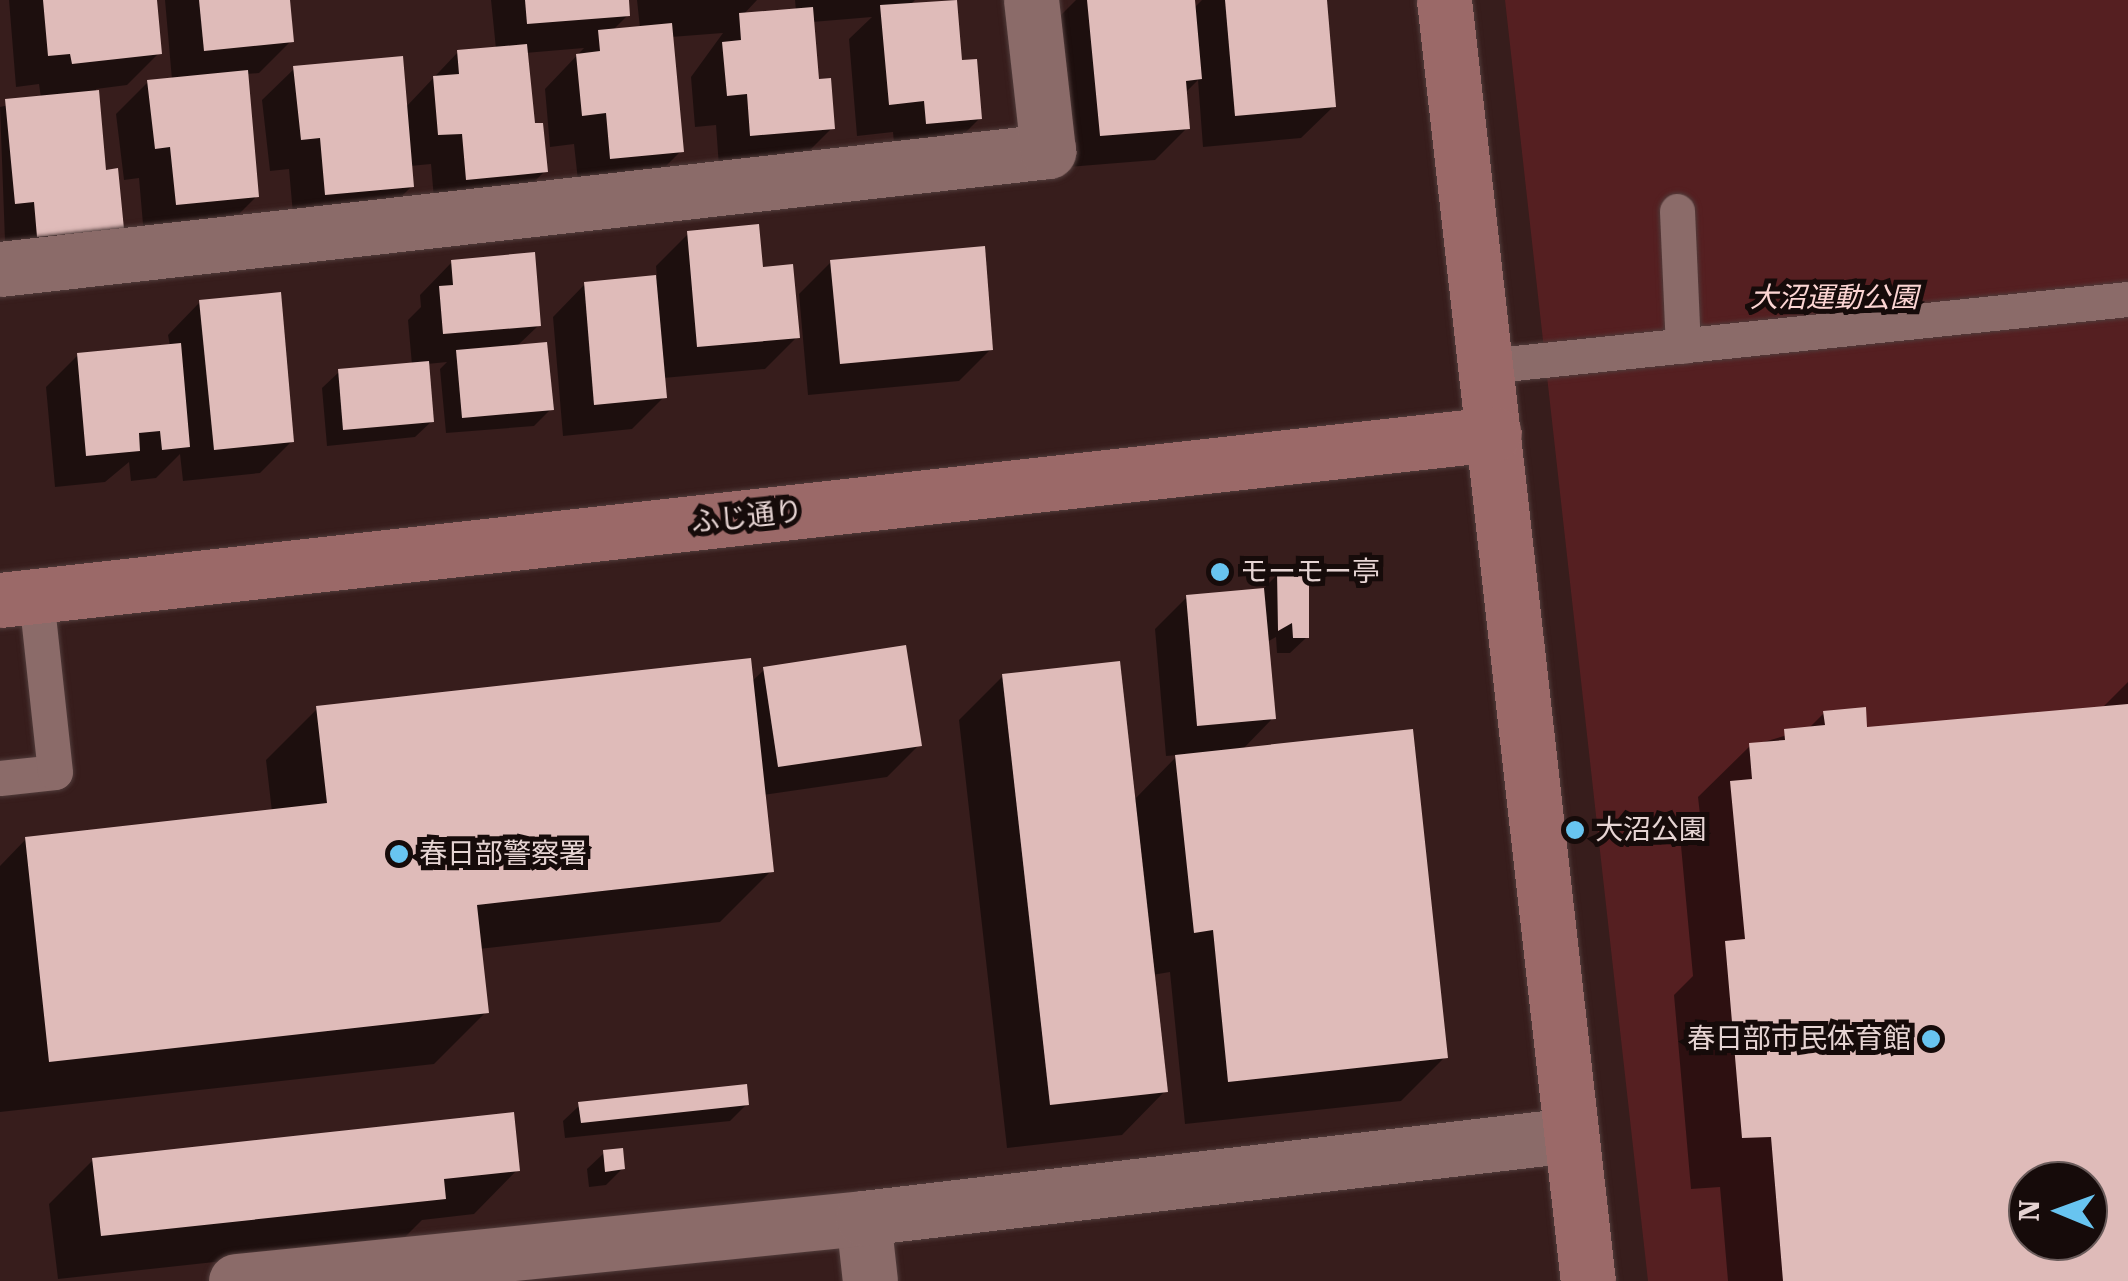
<!DOCTYPE html>
<html>
<head>
<meta charset="utf-8">
<style>
  body { margin:0 }
  #map { position:relative; width:2128px; height:1281px; overflow:hidden; background:#371d1c; font-family:"Roboto Serif","Noto Sans JP",serif }
  div>[style] { position:absolute }
  [style*='--x'] { left:calc(var(--x)*1px); top:calc(var(--y)*1px); width:calc(var(--w)*1px); rotate:calc(var(--a)*1deg) }
  .green>* { inset:0; background:#551f21 }
  .shadow>* { inset:0; background:#0007 }
  .building>* { inset:0; background:#dfbbb9 }
  .roads { filter:drop-shadow(0 0 2px #513c3b) drop-shadow(0 0 2px #513c3b) }
  .lane>* { height:35px; margin:-17.5px; padding:0 17.5px; transform-origin:17.5px; border-radius:17.5px; background:#8b6b69 }
  .street>* { height:55px; margin:-27.5px; padding:0 27.5px; transform-origin:27.5px; border-radius:27.5px; background:#8b6b69 }
  .secondary>* { height:55px; margin:-27.5px; padding:0 27.5px; transform-origin:27.5px; border-radius:27.5px; background:#9b6968 }
  .dots>* { width:28px; height:28px; translate:-50% -50%; box-sizing:border-box; border:5px solid #160b0a; border-radius:50% }
  span { translate:-50% -50%; white-space:nowrap; text-align:center; line-height:1.15; -webkit-text-stroke:10px #160b0a; paint-order:stroke }
  .park-label { font-size:28px; color:#fcd5d3; font-style:italic }
  .street-label { font-size:28px; color:#e6d4d3 }
  .poi-label { font-size:28px; color:#e6d4d3 }
  .left { translate:0 -50%; text-align:left }
  .right { translate:-100% -50%; text-align:right }
  .north { position:absolute; left:2008px; top:1161px; width:100px; height:100px; box-sizing:border-box; background:#160b0a; border:2px solid #695b5a; border-radius:50%; rotate:271deg; font-size:28px; font-weight:700; line-height:40px; text-align:center; color:#e6d4d3 }
  .north::after { content:''; display:block; margin:auto; width:35px; height:45px; background:#68c4f0; clip-path:polygon(50% 0,100% 100%,50% 72%,0 100%) }
</style>
</head>
<body>
<div id="map">
  <div class="green">
    <i style="clip-path:polygon(evenodd,1505px 0,2128px 0,2128px 1281px,1648px 1281px,1505px 0,2028px 1181px,2088px 1181px,2088px 1241px,2028px 1241px,2028px 1181px)"></i>
  </div>
  <div class="shadow">
    <i style="clip-path:polygon(9px 0,154px 0,159px 53px,127px 85px,96px 89px,104px 172px,122px 228px,6px 268px,0 107px,41px 98px,39px 84px,16px 87px)"></i>
    <i style="clip-path:polygon(165px 0,287px 0,291px 41px,259px 73px,246px 74px,257px 196px,225px 228px,144px 236px,139px 178px,124px 180px,116px 114px,148px 82px,172px 80px)"></i>
    <i style="clip-path:polygon(491px 0,626px 0,628px 15px,612px 31px,640px 28px,637px 0,757px 0,743px 15px,796px 11px,795px 0,915px 0,910px 5px,959px 62px,980px 118px,948px 150px,895px 155px,893px 132px,857px 136px,849px 39px,872px 17px,812px 22px,817px 82px,832px 128px,800px 160px,719px 167px,716px 125px,695px 127px,691px 77px,723px 33px,671px 37px,681px 151px,649px 183px,579px 190px,574px 144px,550px 147px,545px 89px,584px 48px,525px 53px,532px 126px,545px 171px,513px 203px,435px 211px,431px 164px,410px 166px,412px 186px,380px 218px,294px 226px,289px 169px,270px 171px,262px 100px,295px 68px,405px 108px,458px 52px,496px 49px)"></i>
    <i style="clip-path:polygon(1076px 0,1192px 0,1193px 9px,1202px 0,1325px 0,1334px 106px,1301px 138px,1203px 147px,1198px 80px,1184px 94px,1187px 128px,1155px 160px,1068px 167px,1055px 21px)"></i>
    <i style="clip-path:polygon(688px 234px,761px 269px,797px 337px,765px 369px,663px 378px,664px 397px,632px 429px,563px 436px,553px 317px,585px 284px,657px 277px,656px 266px)"></i>
    <i style="clip-path:polygon(452px 262px,539px 325px,516px 347px,551px 409px,534px 426px,446px 433px,440px 369px,447px 362px,427px 364px,432px 421px,415px 437px,327px 446px,322px 388px,339px 372px,412px 365px,408px 320px,421px 307px,420px 295px)"></i>
    <i style="clip-path:polygon(831px 262px,991px 349px,959px 381px,808px 395px,799px 294px)"></i>
    <i style="clip-path:polygon(200px 302px,292px 441px,260px 473px,183px 481px,180px 454px,156px 478px,131px 481px,129px 462px,105px 482px,55px 487px,46px 387px,78px 355px,170px 346px,168px 335px)"></i>
    <i style="clip-path:polygon(1278px 574px,1307px 637px,1290px 653px,1277px 653px,1276px 637px,1267px 642px,1273px 718px,1241px 751px,1445px 1057px,1401px 1101px,1185px 1124px,1170px 972px,1152px 975px,1165px 1091px,1122px 1135px,1007px 1148px,959px 720px,1003px 676px,1133px 801px,1178px 755px,1166px 756px,1155px 629px,1187px 597px,1262px 590px)"></i>
    <i style="clip-path:polygon(765px 669px,919px 745px,887px 777px,763px 795px,771px 871px,720px 922px,479px 949px,486px 1012px,434px 1064px,0 1112px,0 866px,26px 839px,272px 812px,266px 760px,318px 708px,751px 682px)"></i>
    <i style="clip-path:polygon(evenodd,2128px 682px,2128px 1281px,1728px 1281px,1720px 1187px,1691px 1189px,1674px 995px,1693px 976px,1680px 835px,1700px 815px,1698px 797px,1750px 746px,1808px 729px,1824px 713px,1864px 730px,2101px 709px,2128px 682px,2028px 1181px,2088px 1181px,2088px 1241px,2028px 1241px,2028px 1181px)"></i>
    <i style="clip-path:polygon(747px 1104px,730px 1121px,565px 1138px,563px 1121px,580px 1105px)"></i>
    <i style="clip-path:polygon(604px 1153px,623px 1168px,606px 1185px,589px 1187px,587px 1169px)"></i>
    <i style="clip-path:polygon(93px 1160px,517px 1170px,474px 1214px,422px 1220px,400px 1242px,58px 1279px,49px 1204px)"></i>
  </div>
  <div class="building">
    <i style="clip-path:polygon(43px 0,157px 0,162px 54px,72px 64px,70px 54px,48px 56px)"></i>
    <i style="clip-path:polygon(199px 0,290px 0,294px 42px,204px 51px)"></i>
    <i style="clip-path:polygon(525px 0,629px 0,630px 16px,527px 24px)"></i>
    <i style="clip-path:polygon(957px 0,962px 60px,977px 59px,982px 119px,926px 124px,924px 101px,889px 105px,880px 5px)"></i>
    <i style="clip-path:polygon(1087px 0,1195px 0,1202px 79px,1186px 81px,1190px 129px,1100px 136px)"></i>
    <i style="clip-path:polygon(1225px 0,1327px 0,1336px 107px,1235px 116px)"></i>
    <i style="clip-path:polygon(813px 7px,819px 79px,831px 78px,835px 129px,750px 136px,747px 94px,727px 96px,722px 42px,741px 40px,739px 13px)"></i>
    <i style="clip-path:polygon(672px 23px,684px 152px,610px 159px,606px 113px,582px 116px,576px 54px,600px 51px,598px 30px)"></i>
    <i style="clip-path:polygon(527px 44px,535px 123px,543px 123px,548px 172px,466px 180px,462px 134px,438px 135px,433px 76px,459px 74px,457px 50px)"></i>
    <i style="clip-path:polygon(403px 56px,414px 187px,325px 195px,320px 138px,301px 140px,293px 66px)"></i>
    <i style="clip-path:polygon(248px 70px,259px 197px,176px 205px,170px 147px,155px 149px,147px 80px)"></i>
    <i style="clip-path:polygon(99px 90px,106px 170px,118px 168px,124px 229px,37px 237px,34px 202px,15px 204px,5px 99px)"></i>
    <i style="clip-path:polygon(759px 224px,763px 267px,793px 264px,800px 338px,697px 347px,687px 231px)"></i>
    <i style="clip-path:polygon(985px 246px,993px 350px,840px 364px,830px 260px)"></i>
    <i style="clip-path:polygon(535px 252px,541px 326px,443px 334px,439px 286px,453px 285px,451px 260px)"></i>
    <i style="clip-path:polygon(656px 275px,667px 398px,594px 405px,584px 282px)"></i>
    <i style="clip-path:polygon(281px 292px,294px 442px,214px 450px,199px 300px)"></i>
    <i style="clip-path:polygon(547px 342px,554px 410px,462px 418px,456px 350px)"></i>
    <i style="clip-path:polygon(181px 343px,190px 447px,162px 450px,160px 431px,139px 433px,140px 451px,86px 456px,77px 353px)"></i>
    <i style="clip-path:polygon(429px 361px,434px 422px,343px 430px,338px 369px)"></i>
    <i style="clip-path:polygon(1277px 571px,1309px 571px,1309px 638px,1293px 638px,1292px 623px,1278px 631px)"></i>
    <i style="clip-path:polygon(1264px 588px,1276px 719px,1197px 726px,1186px 595px)"></i>
    <i style="clip-path:polygon(906px 645px,922px 746px,778px 767px,763px 667px)"></i>
    <i style="clip-path:polygon(751px 658px,774px 872px,477px 905px,489px 1013px,49px 1062px,25px 837px,327px 803px,316px 706px)"></i>
    <i style="clip-path:polygon(1120px 661px,1168px 1092px,1050px 1105px,1002px 674px)"></i>
    <i style="clip-path:polygon(evenodd,2128px 704px,2128px 1281px,1783px 1281px,1771px 1137px,1742px 1138px,1725px 941px,1745px 939px,1730px 781px,1752px 779px,1749px 743px,1785px 740px,1784px 729px,1825px 725px,1823px 711px,1866px 707px,1867px 727px,2128px 704px,2028px 1181px,2088px 1181px,2088px 1241px,2028px 1241px,2028px 1181px)"></i>
    <i style="clip-path:polygon(1413px 729px,1448px 1058px,1228px 1082px,1213px 930px,1194px 933px,1175px 755px)"></i>
    <i style="clip-path:polygon(747px 1084px,749px 1105px,581px 1123px,578px 1102px)"></i>
    <i style="clip-path:polygon(514px 1112px,520px 1171px,444px 1179px,446px 1199px,101px 1236px,92px 1158px)"></i>
    <i style="clip-path:polygon(623px 1148px,625px 1169px,605px 1172px,603px 1150px)"></i>
  </div>
  <div class="roads">
    <div class="lane">
      <i style="--x:1677;--y:211;--w:135;--a:87.5"></i>
      <i style="--x:1486;--y:366;--w:645;--a:-5.96"></i>
      <i style="--x:0;--y:778;--w:55;--a:-6.2"></i>
      <i style="--x:55;--y:772;--w:177;--a:-96.2"></i>
    </div>
    <div class="street">
      <i style="--x:0;--y:269;--w:1055;--a:-6.42"></i>
      <i style="--x:1048;--y:151;--w:152;--a:-96.4"></i>
      <i style="--x:863;--y:1218;--w:63;--a:83.7"></i>
      <i style="--x:236;--y:1281;--w:630;--a:-5.74"></i>
      <i style="--x:863;--y:1218;--w:713;--a:-6.69"></i>
    </div>
    <div class="secondary">
      <i style="--x:1444;--y:0;--w:1289;--a:83.59"></i>
      <i style="--x:0;--y:600;--w:1503;--a:-6.34"></i>
    </div>
  </div>
  <div class="dots">
    <i style="left:1220px;top:572px;background:#68c4f0"></i>
    <i style="left:1575px;top:830px;background:#68c4f0"></i>
    <i style="left:399px;top:854px;background:#68c4f0"></i>
    <i style="left:1931px;top:1039px;background:#68c4f0"></i>
  </div>
  <div class="park-label">
    <span style="left:1834px;top:298px">大沼運動公園</span>
  </div>
  <div class="street-label">
    <span style="left:747px;top:517px;rotate:-6deg">ふじ通り</span>
  </div>
  <div class="poi-label">
    <span class="left" style="left:1240px;top:572px">モーモー亭</span>
    <span class="left" style="left:1595px;top:830px">大沼公園</span>
    <span class="left" style="left:419px;top:854px">春日部警察署</span>
    <span class="right" style="left:1911px;top:1039px">春日部市民体育館</span>
  </div>
  <div class="north">N</div>
</div>
</body>
</html>
